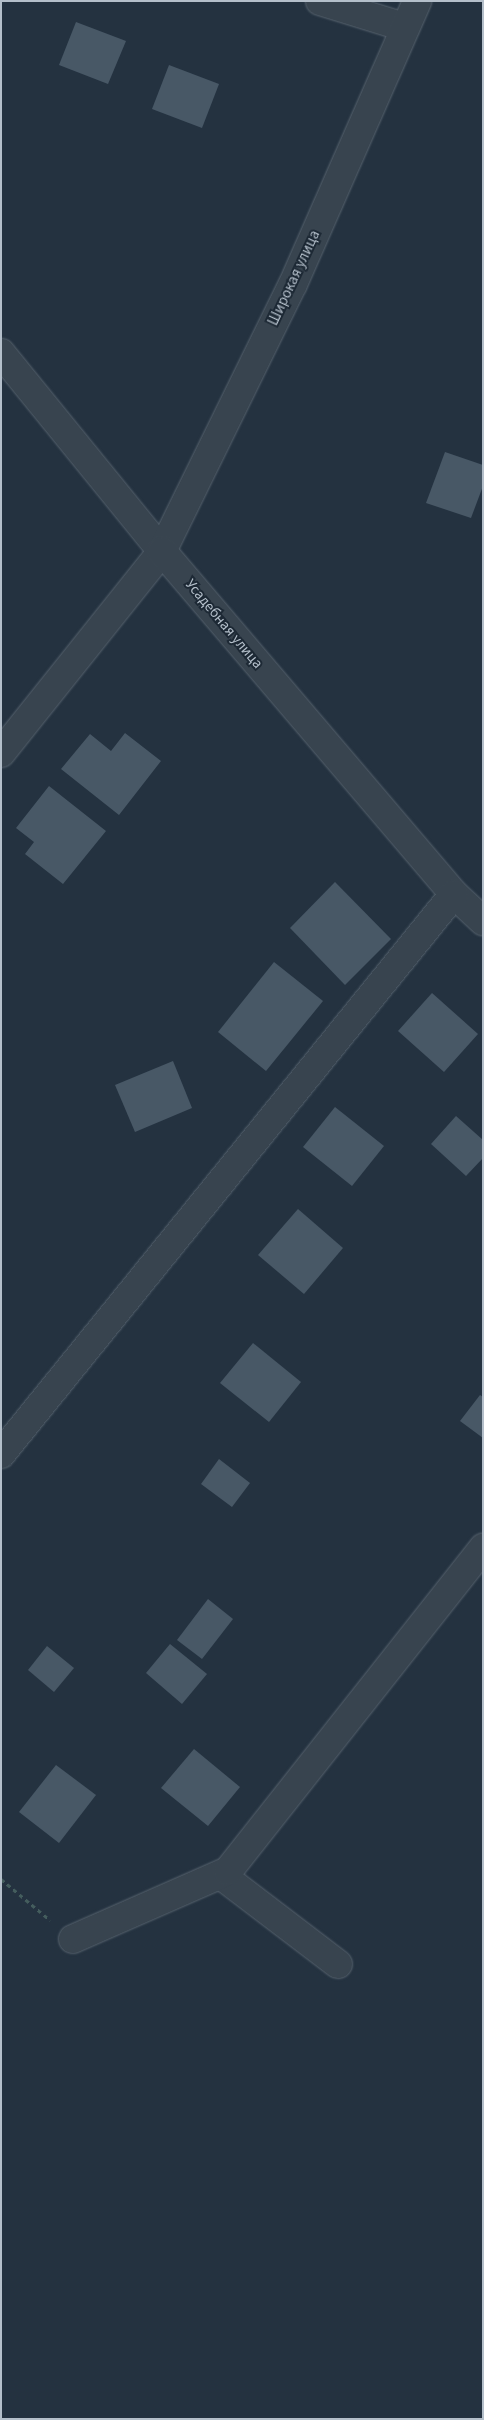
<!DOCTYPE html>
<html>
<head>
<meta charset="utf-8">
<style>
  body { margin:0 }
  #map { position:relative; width:484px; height:2420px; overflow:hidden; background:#243240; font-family:"Source Sans 3",sans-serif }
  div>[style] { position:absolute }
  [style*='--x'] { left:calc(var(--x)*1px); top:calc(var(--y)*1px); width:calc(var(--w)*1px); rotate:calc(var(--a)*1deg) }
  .building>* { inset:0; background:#485866 }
  .path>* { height:3px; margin-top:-1.5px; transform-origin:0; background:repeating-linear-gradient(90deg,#445d5d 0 4px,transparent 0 8px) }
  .roads { filter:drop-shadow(0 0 1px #56626d) drop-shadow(0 0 1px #56626d) }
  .minor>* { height:28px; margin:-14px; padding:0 14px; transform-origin:14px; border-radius:14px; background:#38444f }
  span { translate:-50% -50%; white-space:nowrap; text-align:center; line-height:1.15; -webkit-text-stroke:4px #1d2935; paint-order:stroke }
  .street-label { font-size:15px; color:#b4bfca }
  .frame { position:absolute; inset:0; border:2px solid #b4bfca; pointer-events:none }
</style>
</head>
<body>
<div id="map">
  <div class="building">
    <i style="clip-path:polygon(76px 22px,126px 41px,108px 84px,59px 65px)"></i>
    <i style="clip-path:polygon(169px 65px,219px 84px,202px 128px,152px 109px)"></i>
    <i style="clip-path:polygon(445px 452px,483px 465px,483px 486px,471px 518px,426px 503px)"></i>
    <i style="clip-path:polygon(125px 733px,161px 761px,119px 815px,61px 769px,90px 734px,111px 751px)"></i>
    <i style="clip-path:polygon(49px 786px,106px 831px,63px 884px,25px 854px,34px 842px,16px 828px)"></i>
    <i style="clip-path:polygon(335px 882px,391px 939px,345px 985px,290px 928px)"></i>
    <i style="clip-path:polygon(274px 962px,323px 1001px,266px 1071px,218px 1032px)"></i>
    <i style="clip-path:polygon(432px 993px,478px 1034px,444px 1072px,398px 1031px)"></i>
    <i style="clip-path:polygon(173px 1061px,192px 1108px,135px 1132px,115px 1085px)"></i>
    <i style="clip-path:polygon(335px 1107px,384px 1146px,352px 1186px,303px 1147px)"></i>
    <i style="clip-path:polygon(456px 1116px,483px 1140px,483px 1158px,466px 1176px,431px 1144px)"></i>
    <i style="clip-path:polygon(298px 1209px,343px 1248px,304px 1294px,258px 1255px)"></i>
    <i style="clip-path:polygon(253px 1343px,301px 1382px,269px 1422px,220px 1383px)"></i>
    <i style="clip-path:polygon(480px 1395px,483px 1397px,483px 1438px,460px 1421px)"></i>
    <i style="clip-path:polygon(219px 1459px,250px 1483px,232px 1507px,201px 1484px)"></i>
    <i style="clip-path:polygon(208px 1599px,233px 1619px,202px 1659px,177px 1640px)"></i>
    <i style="clip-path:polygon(170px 1644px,207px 1674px,182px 1704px,146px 1673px)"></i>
    <i style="clip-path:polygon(47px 1646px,74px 1668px,54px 1692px,28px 1670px)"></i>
    <i style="clip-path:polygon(194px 1749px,240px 1787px,208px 1826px,161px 1788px)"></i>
    <i style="clip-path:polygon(56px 1765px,96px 1795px,59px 1843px,19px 1812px)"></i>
  </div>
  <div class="path">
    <i style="--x:1;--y:1879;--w:64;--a:39.9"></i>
  </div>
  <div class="roads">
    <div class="minor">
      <i style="--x:320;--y:1;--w:88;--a:17.2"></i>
      <i style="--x:1;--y:353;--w:255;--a:50.9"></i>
      <i style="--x:162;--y:551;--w:297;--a:-63.9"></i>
      <i style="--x:293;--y:284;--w:309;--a:-66.3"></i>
      <i style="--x:1;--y:753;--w:258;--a:-51.4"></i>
      <i style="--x:162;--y:551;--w:450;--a:49.6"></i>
      <i style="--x:454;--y:894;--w:40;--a:43"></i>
      <i style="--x:1;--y:1454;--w:720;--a:-51.03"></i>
      <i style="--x:221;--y:1875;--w:147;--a:37.3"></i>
      <i style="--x:73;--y:1939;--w:169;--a:-23.7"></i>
      <i style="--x:228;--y:1871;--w:412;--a:-51.7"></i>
    </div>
  </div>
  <div class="street-label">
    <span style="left:294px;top:278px;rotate:-65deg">Широкая улица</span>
    <span style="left:224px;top:624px;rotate:50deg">Усадебная улица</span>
  </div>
  <div class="frame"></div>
</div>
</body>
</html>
